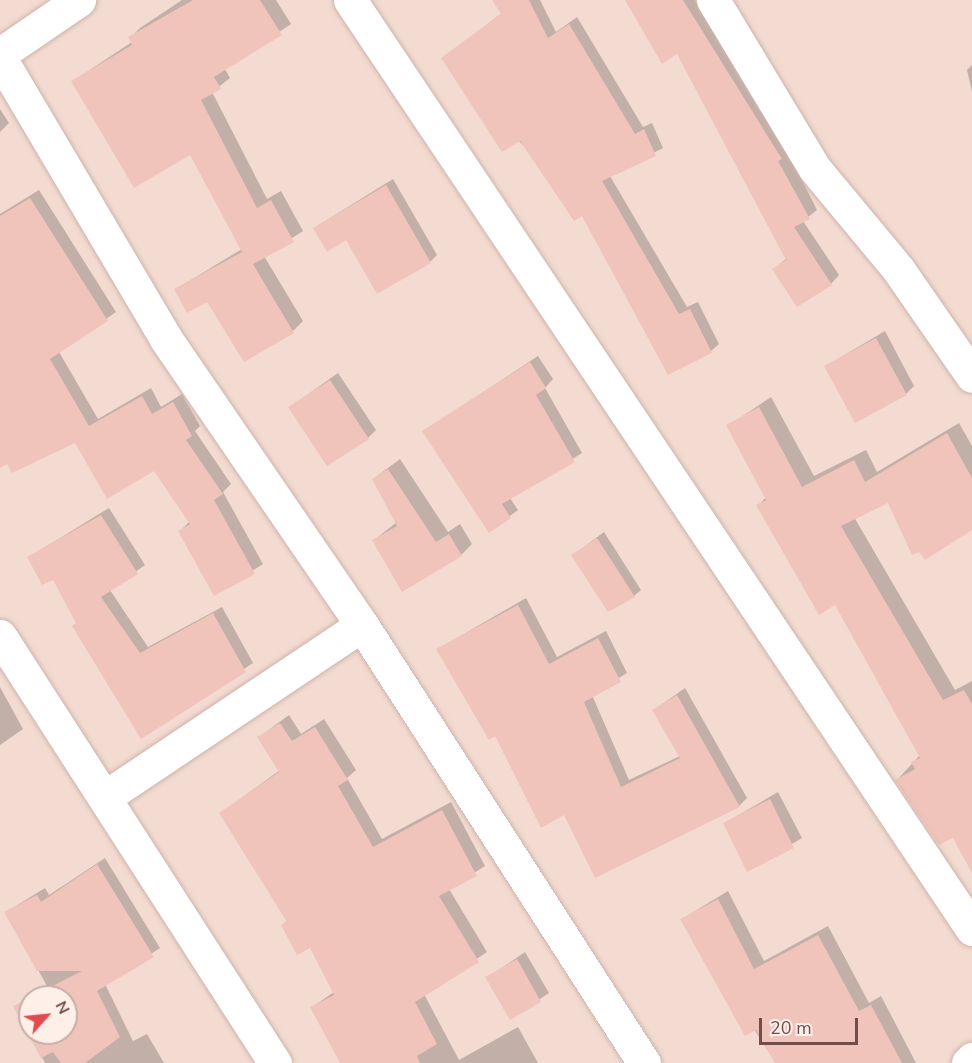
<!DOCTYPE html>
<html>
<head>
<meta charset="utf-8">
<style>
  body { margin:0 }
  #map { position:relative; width:972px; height:1063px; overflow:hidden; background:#fbebe2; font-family:"Nunito Sans",sans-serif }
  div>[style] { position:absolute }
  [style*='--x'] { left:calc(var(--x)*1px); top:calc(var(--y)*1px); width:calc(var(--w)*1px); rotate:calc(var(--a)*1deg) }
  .residential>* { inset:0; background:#f3dbd1 }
  .shadow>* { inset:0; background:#0003 }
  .building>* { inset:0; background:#f0c3bb }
  .roads { filter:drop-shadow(0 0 2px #ceb3ac) drop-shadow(0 0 2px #ceb3ac) }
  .minor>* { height:33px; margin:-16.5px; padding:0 16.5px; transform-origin:16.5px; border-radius:16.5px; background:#fff }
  span { translate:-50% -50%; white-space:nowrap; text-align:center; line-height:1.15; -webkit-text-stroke:4.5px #fef0e8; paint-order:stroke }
  .north { position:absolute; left:18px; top:985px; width:60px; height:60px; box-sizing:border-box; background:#fef0e8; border:2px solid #c6afa9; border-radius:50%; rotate:63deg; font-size:16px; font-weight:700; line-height:24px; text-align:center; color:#724e4a }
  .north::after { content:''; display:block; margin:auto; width:21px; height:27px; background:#e24b4e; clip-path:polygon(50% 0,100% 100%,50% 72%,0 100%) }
  .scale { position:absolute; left:759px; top:1018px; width:99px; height:27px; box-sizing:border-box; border:3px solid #724e4a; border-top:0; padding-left:8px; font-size:18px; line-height:21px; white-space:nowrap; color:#724e4a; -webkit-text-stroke:4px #fef0e8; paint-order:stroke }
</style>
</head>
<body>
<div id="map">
  <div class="residential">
    <i style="clip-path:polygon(evenodd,0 0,972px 0,972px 1063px,0 1063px,0 0,30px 997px,66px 997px,66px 1033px,30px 1033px,30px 997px)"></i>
  </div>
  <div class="shadow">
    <i style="clip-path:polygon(182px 0,276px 0,291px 24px,225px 69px,230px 78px,212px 92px,267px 199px,281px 191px,303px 231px,264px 256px,303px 321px,293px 331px,176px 289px,242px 249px,190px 153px,73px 81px,132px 42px,130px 38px,140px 28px)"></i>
    <i style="clip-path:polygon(508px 0,540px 0,556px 32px,577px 17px,643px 127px,652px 123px,663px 148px,610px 176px,687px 307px,698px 302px,719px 344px,711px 351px,443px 58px,502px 13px)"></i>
    <i style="clip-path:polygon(628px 0,695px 0,761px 109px,765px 106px,817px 210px,803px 221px,839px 275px,831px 284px,774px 269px,787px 258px,677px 52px)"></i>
    <i style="clip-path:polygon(972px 65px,972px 92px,967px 70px)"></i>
    <i style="clip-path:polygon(0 109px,9px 123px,0 132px)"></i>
    <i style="clip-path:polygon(393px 179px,437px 255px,430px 262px,314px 228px)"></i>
    <i style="clip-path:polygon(39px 190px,116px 312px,59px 352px,98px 419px,151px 388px,161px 407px,182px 394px,200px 426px,195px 431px,231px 484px,223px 492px,263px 564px,215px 594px,180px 531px,190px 521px,155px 469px,75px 441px,0 466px,0 214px)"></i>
    <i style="clip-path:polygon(885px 331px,914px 386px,906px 394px,826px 366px)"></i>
    <i style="clip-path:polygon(538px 356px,553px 379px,545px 388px,582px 453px,510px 498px,518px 510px,489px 531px,424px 431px)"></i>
    <i style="clip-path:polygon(338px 373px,376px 430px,368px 438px,290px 407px)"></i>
    <i style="clip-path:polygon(771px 397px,814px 476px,866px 450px,877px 472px,959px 423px,972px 446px,972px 528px,889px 501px,854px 517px,955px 690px,972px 681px,972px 855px,897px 780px,920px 755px,835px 603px,758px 506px,766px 497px,728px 426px)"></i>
    <i style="clip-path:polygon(400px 459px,448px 532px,460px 524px,472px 544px,461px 555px,374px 540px,397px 522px,373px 479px)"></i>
    <i style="clip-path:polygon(109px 508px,145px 565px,110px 590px,148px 647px,222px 607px,253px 663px,142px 736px,54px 577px,29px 557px)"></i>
    <i style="clip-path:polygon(604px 532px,641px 590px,634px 596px,573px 555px)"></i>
    <i style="clip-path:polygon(526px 598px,557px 657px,606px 631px,627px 673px,592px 695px,629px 780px,680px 756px,654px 710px,685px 688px,747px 798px,739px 806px,565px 813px,496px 734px,438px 649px)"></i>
    <i style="clip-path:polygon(0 687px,23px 729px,0 745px)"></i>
    <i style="clip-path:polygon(289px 715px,301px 734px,324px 719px,356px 770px,347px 778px,382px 839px,451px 802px,485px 866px,449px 889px,487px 952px,424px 994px,459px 1060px,518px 1027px,538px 1063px,342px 1063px,312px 1007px,334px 992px,310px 946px,283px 925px,288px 920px,221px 813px,280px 770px,259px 737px)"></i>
    <i style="clip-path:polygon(778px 792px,802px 838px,748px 870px,725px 823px)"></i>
    <i style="clip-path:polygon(evenodd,105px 858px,160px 948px,105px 984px,133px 1041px,147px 1034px,164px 1063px,45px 1063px,15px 1006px,47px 986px,6px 912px,45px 888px,49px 895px,105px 858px,30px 997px,66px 997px,66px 1033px,30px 1033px,30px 997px)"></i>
    <i style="clip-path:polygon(728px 891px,764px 961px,828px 926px,869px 1003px,881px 996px,916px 1063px,776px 1063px,682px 919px)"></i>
    <i style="clip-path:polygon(525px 952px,549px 993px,511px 1018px,487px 978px)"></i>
  </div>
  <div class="building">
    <i style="clip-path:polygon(193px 0,260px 0,282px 35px,214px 77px,221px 89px,201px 100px,257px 208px,271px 200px,294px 242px,253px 264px,294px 333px,244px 362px,207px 302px,187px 313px,174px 289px,242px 252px,190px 155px,134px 188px,71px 81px,132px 45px,128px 37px)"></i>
    <i style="clip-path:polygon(492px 0,529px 0,548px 38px,569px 24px,635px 134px,644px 129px,656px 156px,602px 181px,679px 314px,690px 309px,712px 353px,668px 375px,582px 216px,574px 221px,520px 141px,502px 152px,441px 58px,501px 14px)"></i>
    <i style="clip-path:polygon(625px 0,683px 0,782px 159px,778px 161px,810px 219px,794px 227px,832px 285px,797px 307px,772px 269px,786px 260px,677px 54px,662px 64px)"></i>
    <i style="clip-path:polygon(386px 185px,431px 263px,377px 294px,346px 240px,327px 252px,313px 228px)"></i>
    <i style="clip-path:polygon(30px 198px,108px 321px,50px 359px,89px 426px,142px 396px,152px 414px,173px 402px,192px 436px,186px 440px,223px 494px,214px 500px,255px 574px,214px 596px,178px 531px,190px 524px,154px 471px,107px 499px,75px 443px,12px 473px,7px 464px,0 468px,0 216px)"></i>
    <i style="clip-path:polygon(876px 338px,907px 395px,855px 423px,824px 366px)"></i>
    <i style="clip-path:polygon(530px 362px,546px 388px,536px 395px,575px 462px,502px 504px,511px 518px,489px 533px,422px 431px)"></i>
    <i style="clip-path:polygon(330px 380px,369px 439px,327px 466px,288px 407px)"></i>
    <i style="clip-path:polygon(759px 407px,802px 487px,854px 460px,865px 482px,947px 433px,972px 478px,972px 530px,925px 560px,919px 552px,912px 555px,888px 503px,841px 526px,943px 700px,964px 690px,972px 704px,972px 873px,953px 838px,939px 845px,895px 780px,915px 769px,911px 762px,920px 758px,835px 605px,819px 615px,756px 505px,766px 500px,726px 425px)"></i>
    <i style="clip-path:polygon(388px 469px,436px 542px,449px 534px,462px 556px,402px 592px,372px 540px,397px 526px,372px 479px)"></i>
    <i style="clip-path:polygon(101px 515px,138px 574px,101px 597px,140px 653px,213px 613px,246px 672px,141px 739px,72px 626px,76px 623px,53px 580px,42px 585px,27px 557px)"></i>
    <i style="clip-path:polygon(597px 538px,635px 597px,608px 612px,571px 555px)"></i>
    <i style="clip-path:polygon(518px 605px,549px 664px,598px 638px,621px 682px,584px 702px,621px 787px,680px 758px,652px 710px,677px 695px,740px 807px,595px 878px,564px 815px,541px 828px,495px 736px,489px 740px,436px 649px)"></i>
    <i style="clip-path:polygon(280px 723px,292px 741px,315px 727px,348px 780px,338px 786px,373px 847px,442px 810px,477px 876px,439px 896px,479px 962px,415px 1002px,437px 1044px,417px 1056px,420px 1063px,340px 1063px,310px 1007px,334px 995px,310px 948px,297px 955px,281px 925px,287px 922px,219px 813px,279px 772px,257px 737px)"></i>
    <i style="clip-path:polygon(770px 799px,794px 848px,747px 872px,723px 823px)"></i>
    <i style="clip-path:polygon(97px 864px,154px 957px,97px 991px,120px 1037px,85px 1063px,61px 1063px,53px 1052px,41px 1058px,13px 1006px,30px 998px,30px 1033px,66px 1033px,66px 997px,31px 997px,82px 971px,37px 971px,4px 912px,37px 895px,41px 902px)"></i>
    <i style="clip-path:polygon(718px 899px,754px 969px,818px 935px,859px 1011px,871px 1005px,902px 1063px,775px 1063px,756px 1030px,745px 1036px,680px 919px)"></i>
    <i style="clip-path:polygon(517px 959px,541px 1002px,510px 1020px,485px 977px)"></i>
  </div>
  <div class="roads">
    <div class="minor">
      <i style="--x:350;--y:0;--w:1118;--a:56.2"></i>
      <i style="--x:713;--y:0;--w:197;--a:58.9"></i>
      <i style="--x:815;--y:169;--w:130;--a:50.3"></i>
      <i style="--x:898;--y:269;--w:130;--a:55.3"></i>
      <i style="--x:0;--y:54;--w:96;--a:-34.4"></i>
      <i style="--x:0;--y:58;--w:326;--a:59.4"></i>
      <i style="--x:166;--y:339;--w:347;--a:55.6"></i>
      <i style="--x:362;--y:625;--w:521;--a:57.23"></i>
      <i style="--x:0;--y:636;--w:508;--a:57.22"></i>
      <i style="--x:105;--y:797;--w:309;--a:-33.8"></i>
      <i style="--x:968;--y:1063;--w:6;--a:-45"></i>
    </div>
  </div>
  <div class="north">N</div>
  <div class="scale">20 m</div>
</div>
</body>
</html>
